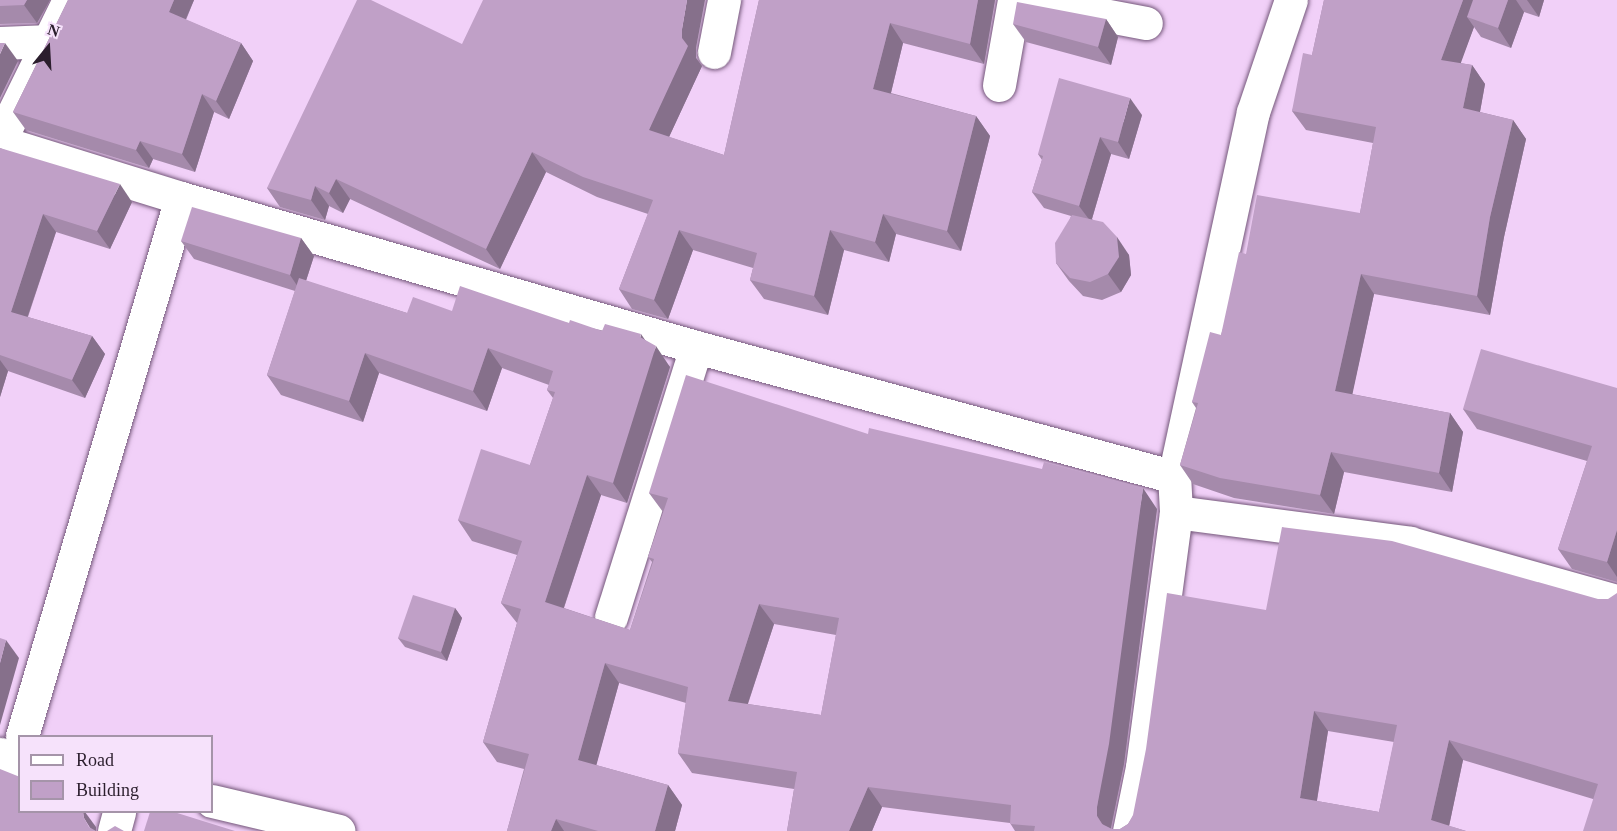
<!DOCTYPE html>
<html>
<head>
<meta charset="utf-8">
<style>
  body { margin:0 }
  #map { position:relative; width:1617px; height:831px; overflow:hidden; background:#f1d0f8; font-family:"Times New Roman",serif }
  div>[style] { position:absolute }
  [style*='--x'] { left:calc(var(--x)*1px); top:calc(var(--y)*1px); width:calc(var(--w)*1px); rotate:calc(var(--a)*1deg) }
  .roads { filter:drop-shadow(0 0 2px #74577a) drop-shadow(0 0 2px #74577a) }
  .street>* { height:33px; margin:-16.5px; padding:0 16.5px; transform-origin:16.5px; border-radius:16.5px; background:#fff }
  .wall>* { inset:0; background:#a58aab }
  .shaded-wall>* { inset:0; background:#86708b }
  .building>* { inset:0; background:#c0a0c7 }
  span { translate:-50% -50%; white-space:nowrap; text-align:center; line-height:1.15; -webkit-text-stroke:4.5px #f6e2fb; paint-order:stroke }
  .legend { position:absolute; left:18px; top:735px; width:195px; height:78px; box-sizing:border-box; background:#f6e2fb; border:2px solid #a594a9; margin:0; padding:8px 10px; list-style:none; font-size:18px; color:#2b1e2d }
  .legend li { display:flex; align-items:center; gap:12px; height:30px }
  .legend b { width:30px; border:2px solid #a594a9 }
  .north { position:absolute; left:18px; top:18px; width:60px; height:60px; -webkit-text-stroke:4px #f6e2fb; paint-order:stroke; rotate:18deg; font-size:16px; font-weight:700; line-height:24px; text-align:center; color:#2b1e2d }
  .north::after { content:''; display:block; margin:auto; width:21px; height:27px; background:#2b1e2d; clip-path:polygon(50% 0,100% 100%,50% 72%,0 100%) }
</style>
</head>
<body>
<div id="map">
  <div class="roads">
    <div class="street">
      <i style="--x:1024;--y:0;--w:124;--a:10.7"></i>
      <i style="--x:0;--y:43;--w:50;--a:-2.3"></i>
      <i style="--x:714;--y:52;--w:53;--a:-79.1"></i>
      <i style="--x:999;--y:85;--w:86;--a:-80"></i>
      <i style="--x:0;--y:140;--w:156;--a:-63.8"></i>
      <i style="--x:0;--y:142;--w:189;--a:17.2"></i>
      <i style="--x:181;--y:198;--w:536;--a:16.14"></i>
      <i style="--x:696;--y:347;--w:495;--a:15.2"></i>
      <i style="--x:1176;--y:512;--w:236;--a:7.5"></i>
      <i style="--x:1410;--y:543;--w:215;--a:15.7"></i>
      <i style="--x:611;--y:617;--w:283;--a:-72.5"></i>
      <i style="--x:22;--y:736;--w:561;--a:-73.54"></i>
      <i style="--x:0;--y:754;--w:22;--a:22"></i>
      <i style="--x:212;--y:801;--w:130;--a:13.3"></i>
      <i style="--x:114;--y:831;--w:20;--a:-75"></i>
      <i style="--x:1129;--y:831;--w:65;--a:-78.5"></i>
      <i style="--x:1142;--y:767;--w:257;--a:-82.4"></i>
      <i style="--x:1176;--y:512;--w:35;--a:-93"></i>
      <i style="--x:1174;--y:477;--w:373;--a:-77.8"></i>
      <i style="--x:1253;--y:112;--w:118;--a:-71.3"></i>
    </div>
  </div>
  <div class="wall">
    <i style="clip-path:polygon(0 0,50px 0,37px 23px,0 24px)"></i>
    <i style="clip-path:polygon(68px 0,194px 0,186px 20px,241px 43px,253px 61px,229px 119px,214px 112px,195px 172px,153px 159px,149px 168px,26px 130px,13px 112px)"></i>
    <i style="clip-path:polygon(759px 0,995px 0,984px 64px,903px 43px,891px 93px,976px 116px,990px 136px,961px 251px,896px 234px,889px 262px,844px 250px,828px 315px,764px 299px,750px 280px,753px 268px,693px 250px,668px 319px,632px 309px,619px 289px,648px 214px,597px 197px,546px 172px,500px 269px,350px 199px,343px 213px,329px 206px,325px 220px,280px 207px,267px 188px,462px 44px,696px 48px,696px 58px,702px 66px,669px 137px,724px 155px)"></i>
    <i style="clip-path:polygon(1324px 0,1544px 0,1539px 17px,1524px 12px,1511px 48px,1481px 37px,1474px 27px,1460px 63px,1472px 65px,1485px 84px,1480px 112px,1513px 120px,1526px 139px,1504px 237px,1490px 315px,1374px 294px,1352px 394px,1450px 413px,1463px 432px,1452px 492px,1344px 472px,1334px 514px,1234px 498px,1193px 484px,1180px 465px,1196px 408px,1192px 402px,1221px 335px,1246px 254px,1360px 213px,1373px 143px,1306px 130px,1292px 111px,1312px 55px)"></i>
    <i style="clip-path:polygon(1106px 19px,1118px 37px,1111px 65px,1026px 42px,1013px 24px)"></i>
    <i style="clip-path:polygon(1142px 115px,1129px 159px,1111px 154px,1092px 219px,1129px 255px,1131px 275px,1121px 292px,1102px 300px,1083px 296px,1069px 281px,1056px 263px,1071px 216px,1044px 208px,1032px 192px,1042px 160px,1038px 154px)"></i>
    <i style="clip-path:polygon(0 148px,132px 202px,110px 249px,56px 232px,28px 317px,92px 336px,105px 354px,85px 398px,8px 371px,0 397px)"></i>
    <i style="clip-path:polygon(evenodd,301px 238px,314px 256px,306px 281px,407px 313px,452px 311px,569px 323px,645px 340px,670px 367px,627px 503px,601px 495px,564px 608px,630px 630px,652px 562px,648px 557px,663px 512px,649px 493px,868px 434px,1157px 509px,1124px 764px,1111px 829px,1120px 829px,1128px 824px,1266px 610px,1598px 599px,1617px 831px,1593px 799px,1463px 760px,1449px 826px,1466px 831px,1015px 831px,1010px 823px,882px 807px,872px 831px,787px 831px,794px 789px,692px 773px,678px 753px,686px 703px,619px 683px,596px 765px,668px 785px,682px 805px,675px 831px,507px 831px,524px 769px,497px 762px,483px 742px,517px 623px,501px 603px,517px 555px,472px 541px,458px 520px,530px 465px,553px 398px,547px 390px,549px 385px,502px 368px,487px 411px,379px 373px,363px 422px,281px 395px,267px 375px,295px 291px,194px 259px,181px 241px,301px 238px,774px 624px,836px 635px,821px 715px,748px 704px,774px 624px,301px 238px,1328px 731px,1394px 742px,1379px 812px,1317px 801px,1328px 731px)"></i>
    <i style="clip-path:polygon(1617px 388px,1617px 582px,1572px 569px,1558px 549px,1587px 461px,1477px 429px,1463px 409px)"></i>
    <i style="clip-path:polygon(455px 608px,462px 618px,447px 661px,405px 647px,398px 638px)"></i>
  </div>
  <div class="shaded-wall">
    <i style="clip-path:polygon(27px 0,50px 0,37px 23px,24px 5px)"></i>
    <i style="clip-path:polygon(174px 0,194px 0,181px 30px,169px 12px)"></i>
    <i style="clip-path:polygon(687px 0,705px 0,696px 48px,696px 58px,702px 66px,663px 150px,649px 130px,682px 38px,682px 29px)"></i>
    <i style="clip-path:polygon(978px 0,995px 0,984px 64px,970px 44px)"></i>
    <i style="clip-path:polygon(1463px 0,1484px 0,1467px 17px,1474px 27px,1455px 79px,1441px 60px)"></i>
    <i style="clip-path:polygon(1508px 0,1516px 0,1524px 12px,1511px 48px,1498px 28px)"></i>
    <i style="clip-path:polygon(1527px 0,1544px 0,1539px 17px)"></i>
    <i style="clip-path:polygon(1106px 19px,1118px 37px,1111px 65px,1098px 47px)"></i>
    <i style="clip-path:polygon(890px 23px,903px 43px,887px 109px,873px 89px)"></i>
    <i style="clip-path:polygon(5px 43px,18px 61px,0 98px,0 54px)"></i>
    <i style="clip-path:polygon(241px 43px,253px 61px,229px 119px,216px 101px)"></i>
    <i style="clip-path:polygon(1472px 65px,1485px 84px,1477px 128px,1463px 108px)"></i>
    <i style="clip-path:polygon(202px 94px,214px 112px,195px 172px,182px 154px)"></i>
    <i style="clip-path:polygon(1130px 98px,1142px 115px,1129px 159px,1118px 142px)"></i>
    <i style="clip-path:polygon(976px 116px,990px 136px,961px 251px,947px 231px)"></i>
    <i style="clip-path:polygon(1513px 120px,1526px 139px,1504px 237px,1490px 315px,1477px 296px,1490px 217px)"></i>
    <i style="clip-path:polygon(1100px 137px,1111px 154px,1091px 222px,1079px 206px)"></i>
    <i style="clip-path:polygon(140px 141px,153px 159px,149px 168px,136px 150px)"></i>
    <i style="clip-path:polygon(532px 152px,546px 172px,500px 269px,486px 249px)"></i>
    <i style="clip-path:polygon(336px 179px,350px 199px,343px 213px,329px 193px)"></i>
    <i style="clip-path:polygon(120px 184px,132px 202px,110px 249px,97px 231px)"></i>
    <i style="clip-path:polygon(315px 186px,329px 206px,325px 220px,311px 200px)"></i>
    <i style="clip-path:polygon(43px 214px,56px 232px,23px 330px,11px 312px)"></i>
    <i style="clip-path:polygon(883px 214px,896px 234px,889px 262px,875px 242px)"></i>
    <i style="clip-path:polygon(679px 230px,693px 250px,668px 319px,654px 300px)"></i>
    <i style="clip-path:polygon(830px 230px,844px 250px,828px 315px,814px 296px)"></i>
    <i style="clip-path:polygon(1117px 237px,1129px 255px,1131px 275px,1121px 292px,1108px 274px)"></i>
    <i style="clip-path:polygon(301px 238px,314px 256px,302px 293px,290px 275px)"></i>
    <i style="clip-path:polygon(1361px 274px,1374px 294px,1349px 410px,1335px 391px)"></i>
    <i style="clip-path:polygon(641px 334px,654px 353px,656px 346px,670px 367px,627px 503px,613px 483px)"></i>
    <i style="clip-path:polygon(92px 336px,105px 354px,85px 398px,72px 380px)"></i>
    <i style="clip-path:polygon(488px 348px,502px 368px,487px 411px,473px 391px)"></i>
    <i style="clip-path:polygon(365px 353px,379px 373px,363px 422px,349px 401px)"></i>
    <i style="clip-path:polygon(0 360px,8px 371px,0 397px)"></i>
    <i style="clip-path:polygon(1450px 413px,1463px 432px,1452px 492px,1439px 473px)"></i>
    <i style="clip-path:polygon(1331px 452px,1344px 472px,1334px 514px,1320px 495px)"></i>
    <i style="clip-path:polygon(587px 475px,601px 495px,559px 622px,545px 602px)"></i>
    <i style="clip-path:polygon(1143px 488px,1157px 509px,1124px 764px,1111px 827px,1111px 831px,1107px 831px,1097px 816px,1097px 807px)"></i>
    <i style="clip-path:polygon(1617px 530px,1617px 577px,1607px 562px)"></i>
    <i style="clip-path:polygon(759px 604px,774px 624px,742px 721px,728px 701px)"></i>
    <i style="clip-path:polygon(455px 608px,462px 618px,447px 661px,441px 652px)"></i>
    <i style="clip-path:polygon(6px 640px,19px 658px,0 725px,0 663px)"></i>
    <i style="clip-path:polygon(605px 663px,619px 683px,592px 781px,578px 760px)"></i>
    <i style="clip-path:polygon(1314px 711px,1328px 731px,1314px 818px,1300px 798px)"></i>
    <i style="clip-path:polygon(1449px 740px,1463px 760px,1448px 831px,1431px 820px)"></i>
    <i style="clip-path:polygon(668px 785px,682px 805px,675px 831px,655px 831px)"></i>
    <i style="clip-path:polygon(868px 787px,882px 807px,872px 831px,849px 831px)"></i>
    <i style="clip-path:polygon(83px 812px,85px 812px,96px 827px,96px 831px,92px 831px,84px 818px)"></i>
    <i style="clip-path:polygon(556px 819px,564px 831px,551px 831px)"></i>
  </div>
  <div class="building">
    <i style="clip-path:polygon(0 0,27px 0,24px 5px,0 6px)"></i>
    <i style="clip-path:polygon(68px 0,174px 0,169px 12px,241px 43px,216px 101px,202px 94px,182px 154px,140px 141px,136px 150px,13px 112px)"></i>
    <i style="clip-path:polygon(357px 0,371px 0,462px 44px,483px 0,687px 0,682px 29px,682px 38px,688px 46px,649px 130px,724px 155px,759px 0,978px 0,970px 44px,890px 23px,873px 89px,976px 116px,947px 231px,883px 214px,875px 242px,830px 230px,814px 296px,750px 280px,757px 253px,679px 230px,654px 300px,619px 289px,653px 200px,583px 177px,532px 152px,486px 249px,336px 179px,329px 193px,315px 186px,311px 200px,267px 188px)"></i>
    <i style="clip-path:polygon(1324px 0,1463px 0,1441px 60px,1472px 65px,1463px 108px,1513px 120px,1490px 217px,1477px 296px,1361px 274px,1335px 391px,1450px 413px,1439px 473px,1331px 452px,1320px 495px,1220px 478px,1180px 465px,1198px 403px,1192px 402px,1210px 332px,1221px 335px,1239px 252px,1246px 254px,1257px 195px,1360px 213px,1376px 127px,1292px 111px,1303px 53px,1312px 55px)"></i>
    <i style="clip-path:polygon(1473px 0,1508px 0,1498px 28px,1467px 17px)"></i>
    <i style="clip-path:polygon(1017px 2px,1106px 19px,1098px 47px,1013px 24px)"></i>
    <i style="clip-path:polygon(0 43px,5px 43px,0 54px)"></i>
    <i style="clip-path:polygon(1059px 78px,1130px 98px,1118px 142px,1100px 137px,1079px 206px,1032px 192px,1043px 156px,1038px 154px)"></i>
    <i style="clip-path:polygon(0 148px,120px 184px,97px 231px,43px 214px,11px 312px,92px 336px,72px 380px,0 355px)"></i>
    <i style="clip-path:polygon(192px 207px,301px 238px,290px 275px,181px 241px)"></i>
    <i style="clip-path:polygon(1072px 215px,1103px 222px,1117px 237px,1119px 257px,1108px 274px,1090px 282px,1070px 278px,1056px 263px,1055px 243px)"></i>
    <i style="clip-path:polygon(evenodd,299px 278px,407px 313px,413px 297px,452px 311px,460px 286px,569px 323px,570px 320px,602px 331px,605px 324px,641px 334px,640px 337px,656px 346px,613px 483px,587px 475px,545px 602px,630px 630px,654px 559px,648px 557px,668px 498px,649px 493px,686px 375px,868px 434px,869px 428px,1042px 469px,1044px 462px,1143px 488px,1109px 744px,1097px 807px,1097px 816px,1102px 824px,1112px 829px,1120px 829px,1128px 824px,1133px 815px,1146px 749px,1167px 593px,1266px 610px,1282px 527px,1392px 541px,1598px 599px,1608px 599px,1617px 593px,1617px 831px,1583px 831px,1598px 784px,1449px 740px,1431px 820px,1466px 831px,1034px 831px,1035px 826px,1010px 824px,1011px 805px,868px 787px,849px 831px,787px 831px,797px 772px,678px 753px,688px 687px,605px 663px,578px 760px,668px 785px,655px 831px,598px 831px,556px 819px,551px 831px,507px 831px,529px 754px,483px 742px,521px 609px,501px 603px,522px 541px,458px 520px,481px 449px,530px 465px,555px 392px,547px 390px,553px 371px,488px 348px,473px 391px,365px 353px,349px 401px,267px 375px,299px 278px,759px 604px,839px 618px,821px 715px,728px 701px,759px 604px,299px 278px,1314px 711px,1397px 725px,1379px 812px,1300px 798px,1314px 711px)"></i>
    <i style="clip-path:polygon(1481px 349px,1617px 388px,1617px 530px,1607px 562px,1558px 549px,1592px 446px,1463px 409px)"></i>
    <i style="clip-path:polygon(413px 595px,455px 608px,441px 652px,398px 638px)"></i>
    <i style="clip-path:polygon(0 638px,6px 640px,0 663px)"></i>
    <i style="clip-path:polygon(0 769px,20px 777px,20px 812px,83px 812px,84px 818px,89px 827px,96px 831px,107px 831px,115px 826px,124px 831px,0 831px)"></i>
    <i style="clip-path:polygon(150px 812px,174px 812px,235px 831px,144px 831px)"></i>
  </div>
  <ul class="legend">
  <li><b style="height:8px;background:#fff"></b>Road</li>
  <li><b style="height:16px;background:#c0a0c7"></b>Building</li>
  </ul>
  <div class="north">N</div>
</div>
</body>
</html>
